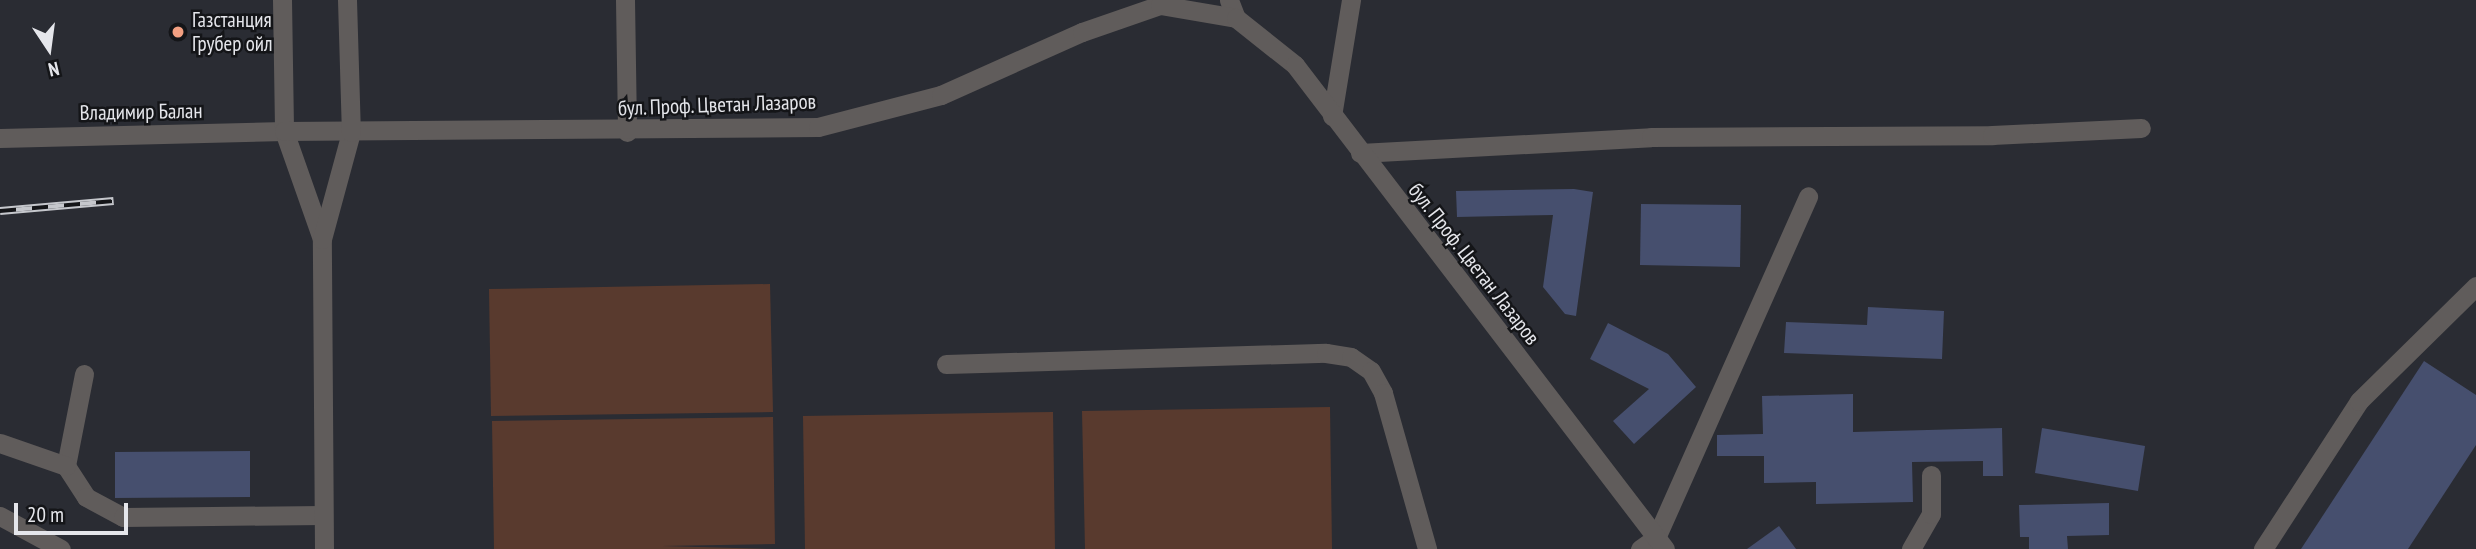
<!DOCTYPE html>
<html>
<head>
<meta charset="utf-8">
<style>
  body { margin:0 }
  #map { position:relative; width:2476px; height:549px; overflow:hidden; background:#2a2c33; font-family:"PT Sans Narrow",sans-serif }
  div>[style] { position:absolute }
  [style*='--x'] { left:calc(var(--x)*1px); top:calc(var(--y)*1px); width:calc(var(--w)*1px); rotate:calc(var(--a)*1deg) }
  .green>* { inset:0; background:#593a2e }
  .building>* { inset:0; background:#464f6e }
  .service>* { height:19px; margin:-9.5px; padding:0 9.5px; transform-origin:9.5px; border-radius:9.5px; background:#605c5b }
  .minor>* { height:19px; margin:-9.5px; padding:0 9.5px; transform-origin:9.5px; border-radius:9.5px; background:#605c5b }
  .tertiary>* { height:19px; margin:-9.5px; padding:0 9.5px; transform-origin:9.5px; border-radius:9.5px; background:#605c5b }
  .rail>* { height:8px; margin-top:-4px; transform-origin:0; background:repeating-linear-gradient(90deg,#141518 0 16px,#c5c7cc 0 32px); box-sizing:border-box; border-block:2px solid #c5c7cc }
  .dots>* { width:19px; height:19px; translate:-50% -50%; box-sizing:border-box; border:4px solid #141518; border-radius:50% }
  span { translate:-50% -50%; white-space:nowrap; text-align:center; line-height:1.15; -webkit-text-stroke:5px #141518; paint-order:stroke }
  .poi-label { font-size:21px; color:#e5e6eb }
  .left { translate:0 -50%; text-align:left }
  .street-label { font-size:21px; color:#e5e6eb }
  .north { position:absolute; left:14px; top:14px; width:70px; height:70px; -webkit-text-stroke:5px #141518; paint-order:stroke; rotate:167deg; font-size:19px; font-weight:700; line-height:28px; text-align:center; color:#e5e6eb }
  .north::after { content:''; display:block; margin:auto; width:24px; height:32px; background:#e5e6eb; clip-path:polygon(50% 0,100% 100%,50% 72%,0 100%) }
  .scale { position:absolute; left:14px; top:503px; width:114px; height:32px; box-sizing:border-box; border:4px solid #e5e6eb; border-top:0; padding-left:9px; font-size:21px; line-height:24px; white-space:nowrap; color:#e5e6eb; -webkit-text-stroke:5px #141518; paint-order:stroke }
</style>
</head>
<body>
<div id="map">
  <div class="green">
    <i style="clip-path:polygon(770px 284px,773px 412px,491px 416px,489px 289px)"></i>
    <i style="clip-path:polygon(1330px 407px,1332px 549px,1085px 549px,1082px 411px)"></i>
    <i style="clip-path:polygon(1053px 412px,1055px 549px,805px 549px,803px 416px)"></i>
    <i style="clip-path:polygon(773px 417px,775px 544px,662px 546px,775px 549px,494px 549px,492px 421px)"></i>
  </div>
  <div class="building">
    <i style="clip-path:polygon(1574px 189px,1593px 192px,1576px 316px,1565px 314px,1543px 287px,1553px 215px,1457px 217px,1456px 191px)"></i>
    <i style="clip-path:polygon(1641px 204px,1741px 205px,1740px 267px,1640px 265px)"></i>
    <i style="clip-path:polygon(1868px 307px,1944px 311px,1942px 359px,1784px 353px,1786px 322px,1867px 325px)"></i>
    <i style="clip-path:polygon(1608px 323px,1668px 354px,1696px 387px,1634px 444px,1613px 421px,1649px 389px,1590px 359px)"></i>
    <i style="clip-path:polygon(2424px 361px,2476px 395px,2476px 445px,2408px 549px,2301px 549px)"></i>
    <i style="clip-path:polygon(1853px 394px,1853px 432px,2002px 428px,2003px 476px,1983px 476px,1983px 461px,1912px 462px,1913px 502px,1816px 504px,1816px 482px,1764px 483px,1764px 456px,1717px 456px,1717px 435px,1763px 434px,1762px 396px)"></i>
    <i style="clip-path:polygon(2042px 428px,2145px 446px,2138px 491px,2035px 473px)"></i>
    <i style="clip-path:polygon(250px 451px,250px 497px,115px 498px,115px 452px)"></i>
    <i style="clip-path:polygon(2109px 503px,2109px 535px,2067px 536px,2068px 549px,2029px 549px,2029px 537px,2020px 537px,2019px 505px)"></i>
    <i style="clip-path:polygon(1779px 526px,1796px 549px,1747px 549px)"></i>
  </div>
  <div class="service">
    <i style="--x:625;--y:0;--w:132;--a:89.1"></i>
    <i style="--x:1229;--y:0;--w:19;--a:69"></i>
    <i style="--x:1332;--y:116;--w:118;--a:-80.7"></i>
    <i style="--x:0;--y:138;--w:284;--a:-1.4"></i>
    <i style="--x:1360;--y:153;--w:291;--a:-3.1"></i>
    <i style="--x:1651;--y:137;--w:341;--a:-0.3"></i>
    <i style="--x:1992;--y:135;--w:149;--a:-2.7"></i>
    <i style="--x:946;--y:364;--w:380;--a:-1.7"></i>
    <i style="--x:1326;--y:353;--w:25;--a:9"></i>
    <i style="--x:1351;--y:357;--w:24;--a:35"></i>
    <i style="--x:1371;--y:371;--w:25;--a:61"></i>
    <i style="--x:1383;--y:393;--w:162;--a:74.2"></i>
    <i style="--x:84;--y:374;--w:94;--a:101.1"></i>
    <i style="--x:66;--y:466;--w:37;--a:57"></i>
    <i style="--x:86;--y:497;--w:42;--a:28.4"></i>
    <i style="--x:123;--y:517;--w:200;--a:-0.6"></i>
    <i style="--x:0;--y:443;--w:70;--a:19.2"></i>
    <i style="--x:0;--y:516;--w:69;--a:28.4"></i>
    <i style="--x:1640;--y:549;--w:19;--a:-35"></i>
    <i style="--x:1656;--y:538;--w:374;--a:-66"></i>
    <i style="--x:1911;--y:549;--w:40;--a:-60.3"></i>
    <i style="--x:1931;--y:514;--w:39;--a:-90"></i>
    <i style="--x:2263;--y:549;--w:176;--a:-57"></i>
    <i style="--x:2359;--y:401;--w:164;--a:-44.5"></i>
  </div>
  <div class="minor">
    <i style="--x:284;--y:131;--w:114;--a:70.6"></i>
    <i style="--x:324;--y:549;--w:310;--a:-90.4"></i>
    <i style="--x:322;--y:239;--w:111;--a:-74.8"></i>
  </div>
  <div class="tertiary">
    <i style="--x:282;--y:0;--w:131;--a:89.1"></i>
    <i style="--x:284;--y:131;--w:534;--a:-0.43"></i>
    <i style="--x:818;--y:127;--w:127;--a:-14.6"></i>
    <i style="--x:941;--y:95;--w:154;--a:-24.1"></i>
    <i style="--x:1082;--y:32;--w:83;--a:-19.1"></i>
    <i style="--x:1160;--y:5;--w:77;--a:9.7"></i>
    <i style="--x:1236;--y:18;--w:75;--a:38.5"></i>
    <i style="--x:1295;--y:65;--w:609;--a:52.6"></i>
    <i style="--x:347;--y:0;--w:132;--a:88.3"></i>
  </div>
  <div class="rail">
    <i style="--x:0;--y:211;--w:114;--a:-5"></i>
  </div>
  <div class="dots">
    <i style="left:178px;top:32px;background:#f3a082"></i>
  </div>
  <div class="poi-label">
    <span class="left" style="left:192px;top:32px">Газстанция<br>Грубер ойл</span>
  </div>
  <div class="street-label">
    <span style="left:717px;top:105px;rotate:-2deg">бул. Проф. Цветан Лазаров</span>
    <span style="left:141px;top:112px;rotate:-1deg">Владимир Балан</span>
    <span style="left:1474px;top:264px;rotate:52deg">бул. Проф. Цветан Лазаров</span>
  </div>
  <div class="north">N</div>
  <div class="scale">20 m</div>
</div>
</body>
</html>
